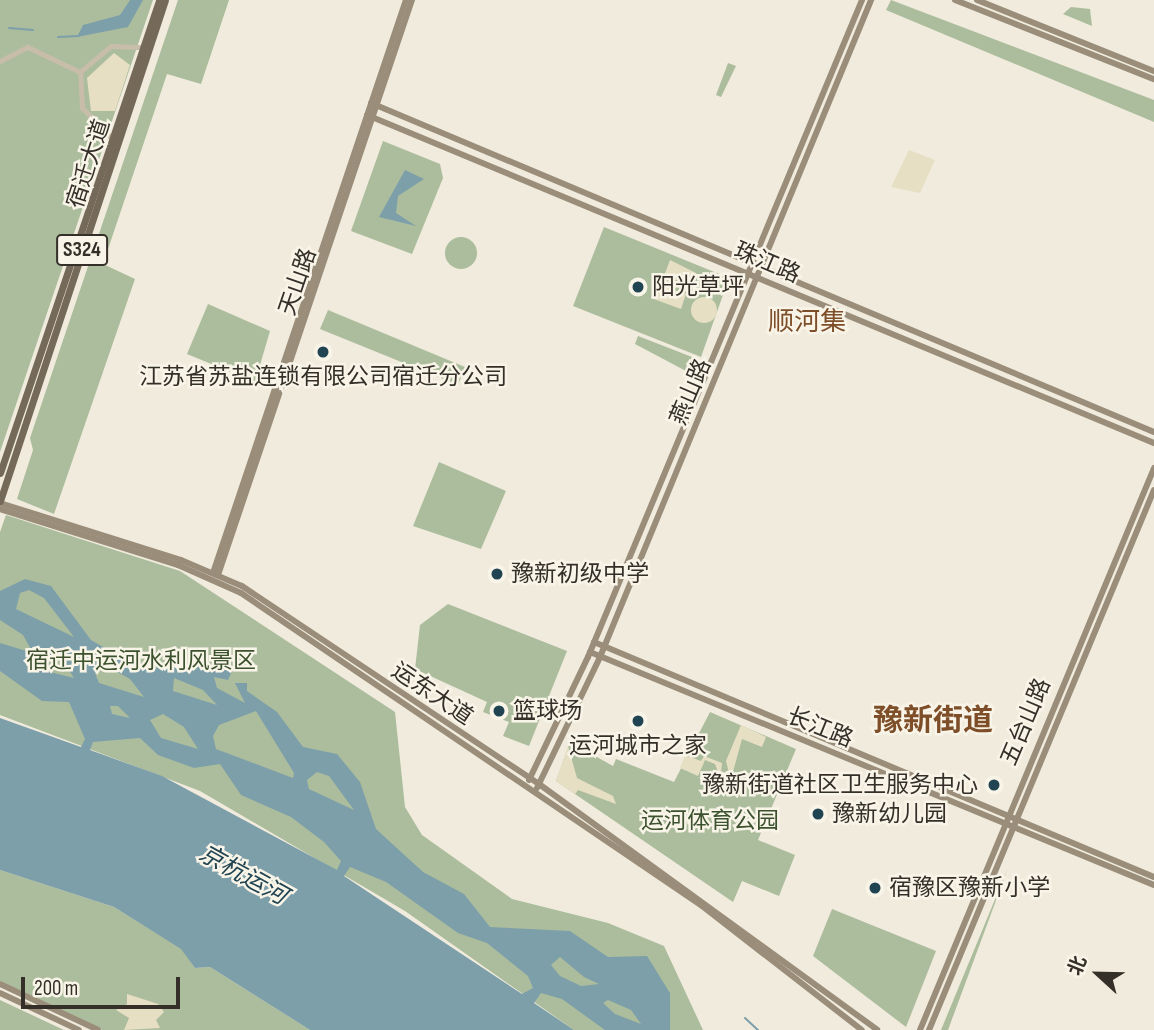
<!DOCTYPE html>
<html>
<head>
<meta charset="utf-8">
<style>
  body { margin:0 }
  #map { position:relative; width:1154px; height:1030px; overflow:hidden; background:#f0ebdc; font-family:"Sofia Sans Condensed","Noto Sans SC",sans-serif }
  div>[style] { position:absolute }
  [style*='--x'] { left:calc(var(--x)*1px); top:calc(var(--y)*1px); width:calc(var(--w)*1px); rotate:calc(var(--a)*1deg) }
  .green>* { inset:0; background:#acbd9d }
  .round { border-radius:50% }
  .plaza>* { inset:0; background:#e6dfc4 }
  .water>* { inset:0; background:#7d9faa }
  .stream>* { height:2px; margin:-1px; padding:0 1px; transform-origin:1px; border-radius:1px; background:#7d9faa }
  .street>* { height:4.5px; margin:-2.25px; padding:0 2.25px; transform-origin:2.25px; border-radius:2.25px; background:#c7bda9 }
  .secondary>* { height:6px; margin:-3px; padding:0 3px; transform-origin:3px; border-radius:3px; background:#9a8d7a }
  .primary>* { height:7px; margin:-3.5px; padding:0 3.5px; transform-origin:3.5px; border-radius:3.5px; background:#75695a }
  .dots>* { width:19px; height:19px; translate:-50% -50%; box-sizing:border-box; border:4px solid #f8f4e8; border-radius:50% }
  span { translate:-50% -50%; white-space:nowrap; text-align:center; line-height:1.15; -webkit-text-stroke:5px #f8f4e8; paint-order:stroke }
  .shield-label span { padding:2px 5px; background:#f8f4e8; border:2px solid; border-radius:5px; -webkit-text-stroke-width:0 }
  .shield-label { font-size:21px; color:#342f28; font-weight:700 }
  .street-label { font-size:23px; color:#342f28 }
  .poi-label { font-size:23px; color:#342f28 }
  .left { translate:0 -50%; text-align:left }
  .right { translate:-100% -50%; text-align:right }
  .park-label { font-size:23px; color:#3c512e }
  .water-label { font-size:24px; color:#214452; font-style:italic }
  .quarter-label { font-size:26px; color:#7d4e28 }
  .district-label { font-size:30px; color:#7d4e28; font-weight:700 }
  .north { position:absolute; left:1063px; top:939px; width:70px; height:70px; -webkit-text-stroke:5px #f8f4e8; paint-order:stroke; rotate:292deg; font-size:19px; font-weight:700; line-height:28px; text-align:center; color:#342f28 }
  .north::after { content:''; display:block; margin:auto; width:24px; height:32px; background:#342f28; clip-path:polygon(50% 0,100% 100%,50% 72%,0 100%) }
  .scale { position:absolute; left:21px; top:977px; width:159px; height:32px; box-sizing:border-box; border:4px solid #342f28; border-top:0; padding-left:9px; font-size:21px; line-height:24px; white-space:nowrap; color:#342f28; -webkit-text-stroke:5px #f8f4e8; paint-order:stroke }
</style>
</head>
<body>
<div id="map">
  <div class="green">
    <i style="clip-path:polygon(0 0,153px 0,0 452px)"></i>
    <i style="clip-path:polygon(178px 0,229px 0,201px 84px,167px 74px,103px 264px,135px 279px,54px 514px,17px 499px,33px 450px,30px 438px)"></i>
    <i style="clip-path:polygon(891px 0,1154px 100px,1154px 122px,886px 10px)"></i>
    <i style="clip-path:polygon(1071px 7px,1090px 9px,1092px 26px,1063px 14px)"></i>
    <i style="clip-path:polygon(728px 63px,736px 66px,721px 97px,716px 95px)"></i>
    <i style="clip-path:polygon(383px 141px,440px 164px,443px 178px,412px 254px,351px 231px)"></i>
    <i style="clip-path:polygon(604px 227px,729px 278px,701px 357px,573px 306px)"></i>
    <i class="round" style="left:445px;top:237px;width:32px;height:32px"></i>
    <i style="clip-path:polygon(208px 304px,270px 331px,255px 382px,187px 354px)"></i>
    <i style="clip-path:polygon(328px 310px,465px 367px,458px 385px,320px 329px)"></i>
    <i style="clip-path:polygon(638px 336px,692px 357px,686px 371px,635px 344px)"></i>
    <i style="clip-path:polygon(439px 462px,506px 491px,481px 549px,413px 526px)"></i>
    <i style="clip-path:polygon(6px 515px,180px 571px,395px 712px,405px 807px,422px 835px,512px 899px,608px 923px,664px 946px,703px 1030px,574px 1030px,405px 911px,200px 791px,0 715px,0 532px)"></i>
    <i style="clip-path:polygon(448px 604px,567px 651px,529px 746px,503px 736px,509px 722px,483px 712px,487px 702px,415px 669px,420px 625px)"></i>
    <i style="clip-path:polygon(710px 712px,796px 749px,758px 840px,795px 855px,779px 896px,742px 881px,733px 902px,556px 781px,570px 742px,613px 766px,616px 759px,674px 782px)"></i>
    <i style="clip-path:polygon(1008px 868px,948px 1030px,941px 1030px)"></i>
    <i style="clip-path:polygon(0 870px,114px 907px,182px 949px,195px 968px,210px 967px,310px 1030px,102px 1030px,0 981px)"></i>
    <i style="clip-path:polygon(832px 909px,936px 951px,906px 1027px,813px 956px)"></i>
    <i style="clip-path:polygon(0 1000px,64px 1030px,0 1030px)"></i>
  </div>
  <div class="plaza">
    <i style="clip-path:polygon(114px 53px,130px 65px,115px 111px,91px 111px,87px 78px)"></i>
    <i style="clip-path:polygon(909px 150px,935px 160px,920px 193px,891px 187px)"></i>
    <i style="clip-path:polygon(670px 260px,696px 273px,691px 285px,664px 276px)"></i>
    <i style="clip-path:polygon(656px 284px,686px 294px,681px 309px,651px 298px)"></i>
    <i class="round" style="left:691px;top:297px;width:26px;height:26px"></i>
    <i style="clip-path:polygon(741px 725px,766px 737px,762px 747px,742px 739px,731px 779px,720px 777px,715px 764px,705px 760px,698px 776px,680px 768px,685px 755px,701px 761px,704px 756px,722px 763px,721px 772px,729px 773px,726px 761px)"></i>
    <i style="clip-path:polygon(568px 746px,577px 778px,613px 796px,616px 804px,578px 790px,575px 794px,556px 781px)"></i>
    <i style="clip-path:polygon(127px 994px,158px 1004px,164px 1012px,156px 1020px,160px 1028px,124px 1030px,129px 1018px,116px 1010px,127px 1004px)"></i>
  </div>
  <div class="water">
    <i style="clip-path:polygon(130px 0,143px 0,128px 27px,77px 37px,83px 25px,120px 15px)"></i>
    <i style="clip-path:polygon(405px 170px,424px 179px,398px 196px,396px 213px,416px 226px,379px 217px)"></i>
    <i style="clip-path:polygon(evenodd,25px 579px,51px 586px,91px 640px,117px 655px,150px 669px,189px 661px,232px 671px,228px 680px,214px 677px,217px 688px,245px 703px,235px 683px,247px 683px,247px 691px,277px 712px,303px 747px,337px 754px,360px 782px,376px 829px,423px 872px,464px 894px,490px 927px,570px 931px,608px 957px,647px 956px,670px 993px,670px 1030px,605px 1030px,562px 999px,541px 993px,534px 1003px,574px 1030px,310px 1030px,210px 967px,195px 968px,181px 949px,114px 907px,0 870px,0 718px,81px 747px,85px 739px,69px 702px,42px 701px,0 671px,0 643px,33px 653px,23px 635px,0 620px,0 591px,25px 579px,29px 590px,44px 598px,74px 637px,16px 609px,20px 593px,29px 590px,25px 579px,55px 656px,61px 658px,74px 678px,50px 672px,48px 659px,55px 656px,25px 579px,103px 664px,130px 679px,144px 697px,99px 683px,95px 673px,103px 664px,25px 579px,174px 678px,203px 690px,217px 705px,173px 691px,174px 678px,25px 579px,110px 706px,118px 706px,130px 718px,112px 714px,110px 706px,25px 579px,256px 711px,294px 773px,293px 778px,216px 749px,213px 736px,219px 725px,256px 711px,25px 579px,163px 714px,184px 727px,198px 749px,161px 738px,150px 720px,163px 714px,25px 579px,140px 738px,158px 755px,194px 768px,220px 764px,241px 795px,291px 817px,324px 842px,341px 861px,337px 870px,162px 776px,90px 750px,93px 742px,140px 738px,25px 579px,317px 772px,329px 776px,354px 810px,309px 789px,307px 780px,317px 772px,25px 579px,350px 867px,386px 882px,458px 933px,487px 943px,528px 976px,533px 988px,522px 994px,436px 937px,344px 876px,350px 867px,25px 579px,560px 957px,584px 977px,599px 984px,581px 986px,560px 976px,551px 965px,560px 957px,25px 579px,608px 1000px,631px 1010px,641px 1024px,615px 1014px,603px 1003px,608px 1000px)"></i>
  </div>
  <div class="stream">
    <i style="--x:9;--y:28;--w:24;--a:5"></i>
    <i style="--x:58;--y:37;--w:21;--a:-3"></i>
    <i style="--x:745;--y:1018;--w:18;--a:43"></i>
  </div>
  <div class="street">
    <i style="--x:0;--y:61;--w:31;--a:-27"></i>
    <i style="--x:28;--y:47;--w:58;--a:25.7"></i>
    <i style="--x:112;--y:139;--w:43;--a:-134.1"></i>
    <i style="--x:82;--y:108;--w:36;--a:-93"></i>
    <i style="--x:80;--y:72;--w:40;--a:-40"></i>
    <i style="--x:111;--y:46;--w:33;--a:2"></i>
  </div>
  <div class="secondary">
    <i style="--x:955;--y:0;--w:214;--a:21.7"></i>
    <i style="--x:977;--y:0;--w:191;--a:21.9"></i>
    <i style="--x:371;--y:103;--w:849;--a:22.79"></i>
    <i style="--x:367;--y:115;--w:853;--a:22.63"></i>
    <i style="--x:0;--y:503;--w:190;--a:17.5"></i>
    <i style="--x:181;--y:560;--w:66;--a:23.1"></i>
    <i style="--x:242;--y:586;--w:357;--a:33.7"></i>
    <i style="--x:539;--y:784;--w:418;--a:36"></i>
    <i style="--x:0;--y:509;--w:187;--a:17.5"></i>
    <i style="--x:178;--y:565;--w:69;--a:24"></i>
    <i style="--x:241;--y:593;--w:557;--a:34.17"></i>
    <i style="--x:702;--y:906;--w:202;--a:37.8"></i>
    <i style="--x:213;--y:573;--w:605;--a:-71.39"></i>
    <i style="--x:218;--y:575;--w:607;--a:-71.36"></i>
    <i style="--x:594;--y:642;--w:607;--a:22.77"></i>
    <i style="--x:590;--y:652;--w:610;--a:22.45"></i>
    <i style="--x:529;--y:780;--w:136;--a:-64.4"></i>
    <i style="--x:588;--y:657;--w:712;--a:-67.36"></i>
    <i style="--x:537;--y:788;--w:145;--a:-64.3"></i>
    <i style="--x:600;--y:657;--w:711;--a:-67.58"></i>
    <i style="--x:0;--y:984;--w:108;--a:25.1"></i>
    <i style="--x:0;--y:993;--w:87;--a:25.1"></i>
    <i style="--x:920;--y:1030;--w:609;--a:-67.39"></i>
    <i style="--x:929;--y:1030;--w:585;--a:-67.38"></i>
  </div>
  <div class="primary">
    <i style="--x:0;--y:473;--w:499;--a:-71.4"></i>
    <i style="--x:0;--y:501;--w:527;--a:-71.77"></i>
  </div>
  <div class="dots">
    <i style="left:638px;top:287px;background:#214452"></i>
    <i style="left:323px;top:352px;background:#214452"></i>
    <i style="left:497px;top:574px;background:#214452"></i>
    <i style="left:499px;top:711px;background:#214452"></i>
    <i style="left:638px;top:721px;background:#214452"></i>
    <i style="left:994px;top:785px;background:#214452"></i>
    <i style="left:818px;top:814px;background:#214452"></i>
    <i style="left:875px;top:888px;background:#214452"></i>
  </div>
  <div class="shield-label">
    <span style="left:82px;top:250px">S324</span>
  </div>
  <div class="street-label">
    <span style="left:89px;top:164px;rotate:-72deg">宿迁大道</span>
    <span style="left:767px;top:263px;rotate:23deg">珠江路</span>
    <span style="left:298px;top:282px;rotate:-71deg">天山路</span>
    <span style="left:691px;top:392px;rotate:-67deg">燕山路</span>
    <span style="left:432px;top:694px;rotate:34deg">运东大道</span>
    <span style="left:1026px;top:722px;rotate:-67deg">五台山路</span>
    <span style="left:820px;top:728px;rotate:22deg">长江路</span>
  </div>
  <div class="poi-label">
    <span class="left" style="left:652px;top:287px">阳光草坪</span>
    <span style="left:323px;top:377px">江苏省苏盐连锁有限公司宿迁分公司</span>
    <span class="left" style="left:511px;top:574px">豫新初级中学</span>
    <span class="left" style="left:513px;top:711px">篮球场</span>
    <span style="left:638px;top:746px">运河城市之家</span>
    <span class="right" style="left:978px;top:785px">豫新街道社区卫生服务中心</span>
    <span class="left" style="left:832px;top:814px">豫新幼儿园</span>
    <span class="left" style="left:889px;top:888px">宿豫区豫新小学</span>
  </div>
  <div class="park-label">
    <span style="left:141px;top:661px">宿迁中运河水利风景区</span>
    <span style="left:710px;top:821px">运河体育公园</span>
  </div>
  <div class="water-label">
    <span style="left:243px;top:875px;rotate:29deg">京杭运河</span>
  </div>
  <div class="quarter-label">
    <span style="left:807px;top:323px">顺河集</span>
  </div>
  <div class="district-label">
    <span style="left:933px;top:721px">豫新街道</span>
  </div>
  <div class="north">北</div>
  <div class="scale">200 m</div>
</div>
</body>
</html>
